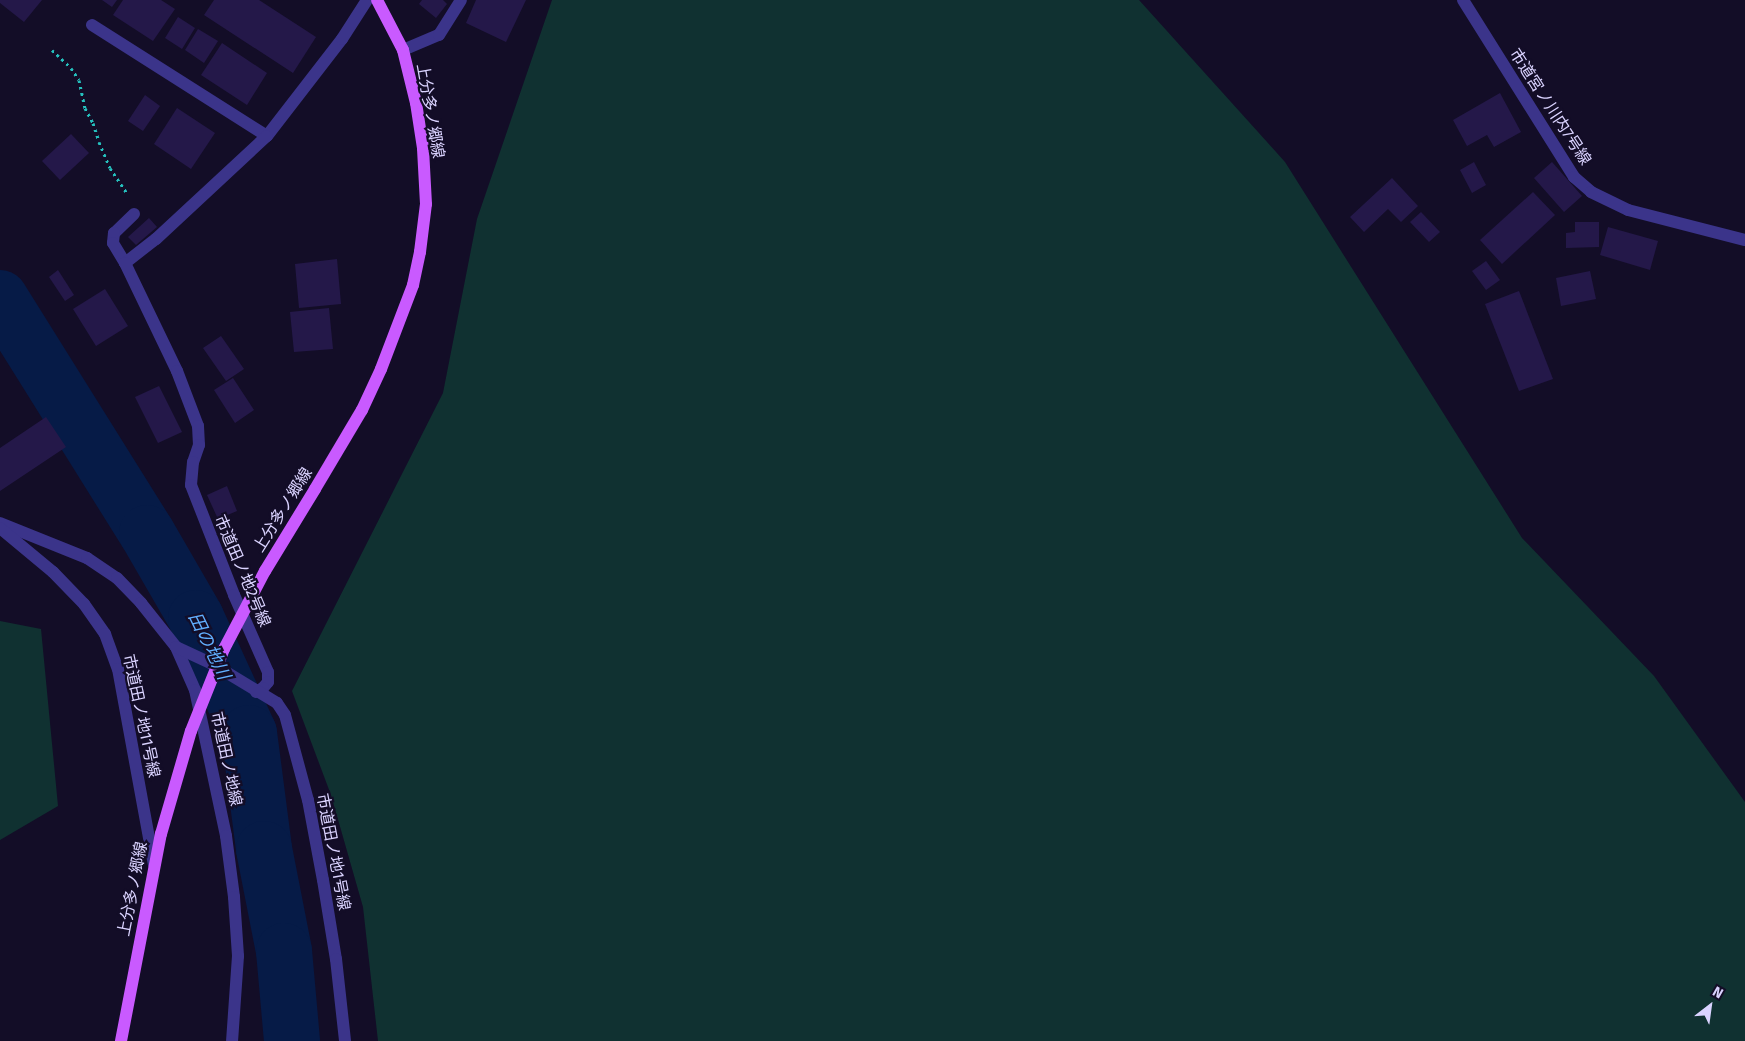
<!DOCTYPE html>
<html>
<head>
<meta charset="utf-8">
<style>
  body { margin:0 }
  #map { position:relative; width:1745px; height:1041px; overflow:hidden; background:#130d27; font-family:"Fira Sans","Noto Sans JP",sans-serif }
  div>[style] { position:absolute }
  [style*='--x'] { left:calc(var(--x)*1px); top:calc(var(--y)*1px); width:calc(var(--w)*1px); rotate:calc(var(--a)*1deg) }
  .green>* { inset:0; background:#103131 }
  .river>* { height:56px; margin:-28px; padding:0 28px; transform-origin:28px; border-radius:28px; background:#061b47 }
  .building>* { inset:0; background:#241849 }
  .path>* { height:3px; margin-top:-1.5px; transform-origin:0; background:repeating-linear-gradient(90deg,#25c1be 0 2.5px,transparent 0 6.5px) }
  .minor>* { height:12px; margin:-6px; padding:0 6px; transform-origin:6px; border-radius:6px; background:#3b348a }
  .major>* { height:12px; margin:-6px; padding:0 6px; transform-origin:6px; border-radius:6px; background:#c95aff }
  .major-bridge>* { height:12px; margin:-6px; padding:0 6px; transform-origin:6px; border-radius:6px; background:#c95aff }
  span { translate:-50% -50%; white-space:nowrap; text-align:center; line-height:1.15; -webkit-text-stroke:4.5px #130d27; paint-order:stroke }
  .street-label { font-size:16px; color:#dad3ff }
  .water-label { font-size:18px; color:#61afff; font-style:italic }
  .north { position:absolute; left:1685px; top:981px; width:50px; height:50px; -webkit-text-stroke:4px #130d27; paint-order:stroke; rotate:30deg; font-size:14px; font-weight:700; line-height:20px; text-align:center; color:#dad3ff }
  .north::after { content:''; display:block; margin:auto; width:18px; height:22px; background:#dad3ff; clip-path:polygon(50% 0,100% 100%,50% 72%,0 100%) }
</style>
</head>
<body>
<div id="map">
  <div class="green">
    <i style="clip-path:polygon(552px 0,1139px 0,1285px 162px,1522px 538px,1654px 676px,1745px 802px,1745px 1041px,378px 1041px,363px 907px,331px 795px,292px 691px,443px 393px,477px 219px)"></i>
    <i style="clip-path:polygon(0 621px,41px 629px,58px 806px,0 840px)"></i>
  </div>
  <div class="river">
    <i style="--x:0;--y:298;--w:277;--a:58"></i>
    <i style="--x:147;--y:533;--w:98;--a:60"></i>
    <i style="--x:196;--y:618;--w:127;--a:65.3"></i>
    <i style="--x:249;--y:733;--w:117;--a:82.6"></i>
    <i style="--x:264;--y:849;--w:104;--a:78.9"></i>
    <i style="--x:284;--y:951;--w:90;--a:84.9"></i>
  </div>
  <div class="building">
    <i style="clip-path:polygon(0 0,42px 0,24px 22px,0 3px)"></i>
    <i style="clip-path:polygon(102px 0,117px 0,112px 7px)"></i>
    <i style="clip-path:polygon(123px 0,161px 0,175px 9px,153px 41px,113px 15px)"></i>
    <i style="clip-path:polygon(214px 0,259px 0,316px 37px,293px 73px,204px 15px)"></i>
    <i style="clip-path:polygon(422px 0,443px 0,447px 4px,436px 18px,419px 4px)"></i>
    <i style="clip-path:polygon(476px 0,526px 0,506px 42px,466px 23px)"></i>
    <i style="clip-path:polygon(178px 17px,195px 28px,182px 49px,165px 38px)"></i>
    <i style="clip-path:polygon(198px 29px,218px 41px,204px 63px,185px 50px)"></i>
    <i style="clip-path:polygon(222px 43px,267px 73px,247px 105px,201px 75px)"></i>
    <i style="clip-path:polygon(1500px 93px,1521px 132px,1494px 147px,1487px 135px,1467px 146px,1453px 120px)"></i>
    <i style="clip-path:polygon(145px 95px,160px 106px,143px 131px,128px 121px)"></i>
    <i style="clip-path:polygon(177px 108px,215px 133px,191px 169px,154px 144px)"></i>
    <i style="clip-path:polygon(71px 134px,89px 153px,60px 180px,42px 161px)"></i>
    <i style="clip-path:polygon(1474px 162px,1486px 185px,1472px 193px,1460px 170px)"></i>
    <i style="clip-path:polygon(1552px 162px,1582px 196px,1564px 212px,1534px 178px)"></i>
    <i style="clip-path:polygon(1392px 178px,1418px 206px,1401px 222px,1388px 209px,1364px 232px,1350px 217px)"></i>
    <i style="clip-path:polygon(1533px 192px,1555px 215px,1502px 264px,1480px 240px)"></i>
    <i style="clip-path:polygon(1421px 212px,1440px 232px,1429px 242px,1410px 222px)"></i>
    <i style="clip-path:polygon(149px 218px,157px 227px,136px 245px,128px 237px)"></i>
    <i style="clip-path:polygon(1575px 222px,1599px 222px,1599px 247px,1566px 248px,1566px 233px,1575px 232px)"></i>
    <i style="clip-path:polygon(1608px 227px,1658px 241px,1650px 270px,1600px 255px)"></i>
    <i style="clip-path:polygon(337px 259px,341px 304px,299px 308px,295px 264px)"></i>
    <i style="clip-path:polygon(1486px 261px,1500px 280px,1486px 290px,1472px 271px)"></i>
    <i style="clip-path:polygon(58px 270px,74px 295px,65px 301px,49px 277px)"></i>
    <i style="clip-path:polygon(1590px 271px,1596px 299px,1561px 306px,1556px 278px)"></i>
    <i style="clip-path:polygon(105px 289px,128px 326px,96px 346px,73px 309px)"></i>
    <i style="clip-path:polygon(1519px 291px,1553px 379px,1519px 391px,1485px 304px)"></i>
    <i style="clip-path:polygon(329px 308px,333px 349px,294px 352px,290px 312px)"></i>
    <i style="clip-path:polygon(221px 336px,244px 369px,226px 381px,203px 348px)"></i>
    <i style="clip-path:polygon(233px 378px,254px 410px,235px 423px,214px 390px)"></i>
    <i style="clip-path:polygon(159px 386px,182px 432px,158px 443px,135px 397px)"></i>
    <i style="clip-path:polygon(46px 417px,66px 447px,0 491px,0 448px)"></i>
    <i style="clip-path:polygon(227px 486px,237px 511px,218px 519px,207px 495px)"></i>
  </div>
  <div class="path">
    <i style="--x:52;--y:50;--w:26;--a:43"></i>
    <i style="--x:71;--y:68;--w:14;--a:56"></i>
    <i style="--x:79;--y:80;--w:29;--a:78"></i>
    <i style="--x:85;--y:108;--w:17;--a:62"></i>
    <i style="--x:93;--y:123;--w:20;--a:72"></i>
    <i style="--x:99;--y:142;--w:28;--a:67"></i>
    <i style="--x:110;--y:168;--w:30;--a:56"></i>
  </div>
  <div class="minor">
    <i style="--x:1463;--y:0;--w:209;--a:57.9"></i>
    <i style="--x:1574;--y:177;--w:23;--a:41"></i>
    <i style="--x:1591;--y:192;--w:41;--a:25.9"></i>
    <i style="--x:1628;--y:210;--w:121;--a:14.4"></i>
    <i style="--x:92;--y:25;--w:207;--a:32.4"></i>
    <i style="--x:267;--y:136;--w:123;--a:-52.3"></i>
    <i style="--x:342;--y:39;--w:46;--a:-57.3"></i>
    <i style="--x:403;--y:50;--w:39;--a:-23"></i>
    <i style="--x:439;--y:35;--w:41;--a:-57.8"></i>
    <i style="--x:134;--y:214;--w:28;--a:136"></i>
    <i style="--x:114;--y:233;--w:10;--a:96"></i>
    <i style="--x:113;--y:243;--w:23;--a:59"></i>
    <i style="--x:125;--y:263;--w:39;--a:-38"></i>
    <i style="--x:156;--y:239;--w:151;--a:-42.9"></i>
    <i style="--x:125;--y:263;--w:120;--a:64.3"></i>
    <i style="--x:177;--y:371;--w:59;--a:69.1"></i>
    <i style="--x:198;--y:426;--w:19;--a:87"></i>
    <i style="--x:199;--y:445;--w:18;--a:109"></i>
    <i style="--x:193;--y:462;--w:23;--a:95"></i>
    <i style="--x:191;--y:485;--w:118;--a:68.6"></i>
    <i style="--x:234;--y:595;--w:84;--a:66.2"></i>
    <i style="--x:268;--y:672;--w:10;--a:90"></i>
    <i style="--x:268;--y:682;--w:8;--a:130"></i>
    <i style="--x:263;--y:688;--w:8;--a:150"></i>
    <i style="--x:0;--y:523;--w:94;--a:21.9"></i>
    <i style="--x:87;--y:558;--w:36;--a:34"></i>
    <i style="--x:117;--y:578;--w:35;--a:46"></i>
    <i style="--x:141;--y:603;--w:56;--a:51.5"></i>
    <i style="--x:176;--y:647;--w:47;--a:66.2"></i>
    <i style="--x:195;--y:690;--w:149;--a:78"></i>
    <i style="--x:226;--y:836;--w:62;--a:82.5"></i>
    <i style="--x:234;--y:897;--w:59;--a:86.1"></i>
    <i style="--x:238;--y:956;--w:85;--a:94"></i>
    <i style="--x:0;--y:528;--w:69;--a:39.7"></i>
    <i style="--x:53;--y:572;--w:45;--a:45.9"></i>
    <i style="--x:84;--y:604;--w:37;--a:55"></i>
    <i style="--x:105;--y:634;--w:37;--a:70"></i>
    <i style="--x:118;--y:669;--w:199;--a:79.6"></i>
    <i style="--x:176;--y:647;--w:38;--a:25"></i>
    <i style="--x:211;--y:663;--w:77;--a:31.2"></i>
    <i style="--x:277;--y:703;--w:14;--a:56"></i>
    <i style="--x:285;--y:715;--w:88;--a:74.9"></i>
    <i style="--x:308;--y:800;--w:81;--a:79.4"></i>
    <i style="--x:323;--y:880;--w:80;--a:80.7"></i>
    <i style="--x:336;--y:959;--w:82;--a:83.7"></i>
  </div>
  <div class="major">
    <i style="--x:315;--y:489;--w:92;--a:-59.3"></i>
    <i style="--x:362;--y:410;--w:45;--a:-65.1"></i>
    <i style="--x:381;--y:369;--w:90;--a:-69.1"></i>
    <i style="--x:413;--y:285;--w:34;--a:-78"></i>
    <i style="--x:420;--y:252;--w:48;--a:-82.9"></i>
    <i style="--x:426;--y:204;--w:56;--a:-93.1"></i>
    <i style="--x:423;--y:148;--w:46;--a:-98.8"></i>
    <i style="--x:416;--y:103;--w:55;--a:-103.8"></i>
    <i style="--x:403;--y:50;--w:56;--a:-117.5"></i>
    <i style="--x:121;--y:1041;--w:211;--a:-79.1"></i>
  </div>
  <div class="major-bridge">
    <i style="--x:161;--y:834;--w:107;--a:-73.8"></i>
    <i style="--x:191;--y:731;--w:88;--a:-68.1"></i>
    <i style="--x:224;--y:649;--w:88;--a:-62.3"></i>
    <i style="--x:265;--y:571;--w:96;--a:-58.6"></i>
  </div>
  <div class="street-label">
    <span style="left:1550px;top:107px;rotate:57deg">市道宮ノ川内7号線</span>
    <span style="left:430px;top:111px;rotate:80deg">上分多ノ郷線</span>
    <span style="left:283px;top:510px;rotate:-58deg">上分多ノ郷線</span>
    <span style="left:242px;top:571px;rotate:67deg">市道田ノ地2号線</span>
    <span style="left:141px;top:716px;rotate:78deg">市道田ノ地11号線</span>
    <span style="left:226px;top:759px;rotate:78deg">市道田ノ地線</span>
    <span style="left:333px;top:852px;rotate:79deg">市道田ノ地1号線</span>
    <span style="left:133px;top:889px;rotate:-79deg">上分多ノ郷線</span>
  </div>
  <div class="water-label">
    <span style="left:209px;top:646px;rotate:64deg">田の地川</span>
  </div>
  <div class="north">N</div>
</div>
</body>
</html>
